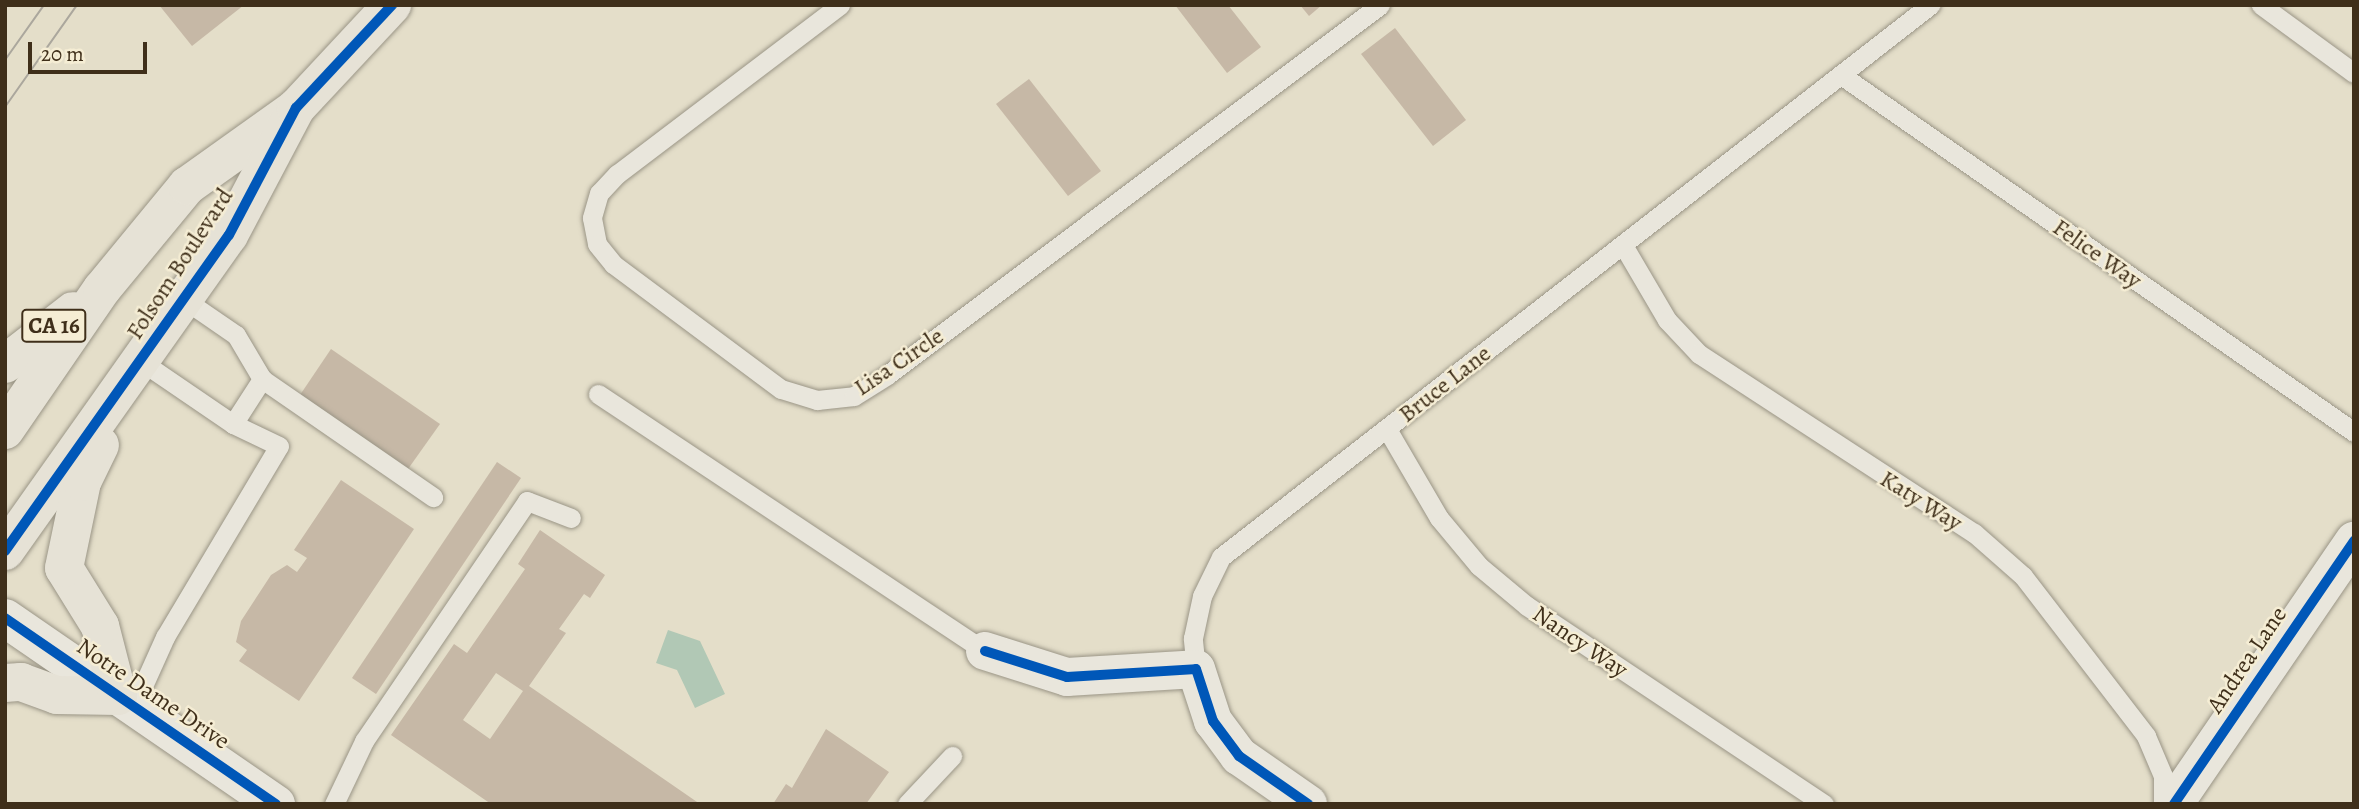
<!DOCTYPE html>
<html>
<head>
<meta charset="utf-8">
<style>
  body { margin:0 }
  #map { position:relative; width:2359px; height:809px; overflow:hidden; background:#e4dec9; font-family:Alegreya,serif }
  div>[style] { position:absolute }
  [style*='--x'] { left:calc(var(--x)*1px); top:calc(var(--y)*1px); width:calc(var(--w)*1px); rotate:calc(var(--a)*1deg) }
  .water>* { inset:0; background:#b1c8b5 }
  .building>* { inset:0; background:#c6b8a6 }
  .roads { filter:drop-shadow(0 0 2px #9a9586) drop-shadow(0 0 2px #9a9586) }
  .lane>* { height:19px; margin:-9.5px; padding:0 9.5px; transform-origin:9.5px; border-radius:9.5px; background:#e9e6dc }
  .street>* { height:38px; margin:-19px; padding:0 19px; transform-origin:19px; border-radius:19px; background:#e9e6dc }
  .secondary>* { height:38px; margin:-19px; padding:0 19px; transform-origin:19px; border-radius:19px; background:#e9e6dc }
  .primary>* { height:38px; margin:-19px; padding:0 19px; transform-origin:19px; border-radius:19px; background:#e6e2d6 }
  .tram>* { height:2px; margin:-1px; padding:0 1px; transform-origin:1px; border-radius:1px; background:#aba79d }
  .cycleway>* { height:10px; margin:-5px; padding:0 5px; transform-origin:5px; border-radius:5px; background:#0057b8 }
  span { translate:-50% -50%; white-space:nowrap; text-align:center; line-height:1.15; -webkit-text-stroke:5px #f5edd4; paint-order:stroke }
  .shield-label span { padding:2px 5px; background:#f5edd4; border:2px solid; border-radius:5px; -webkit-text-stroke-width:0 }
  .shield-label { font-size:23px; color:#3f2f1a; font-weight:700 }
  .street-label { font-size:24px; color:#3f2f1a }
  .frame { position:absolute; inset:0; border:7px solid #3f2f1a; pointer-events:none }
  .scale { position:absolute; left:28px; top:42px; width:119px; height:32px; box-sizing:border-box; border:4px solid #3f2f1a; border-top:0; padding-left:9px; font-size:21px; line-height:24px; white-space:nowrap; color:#3f2f1a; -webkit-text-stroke:5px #f5edd4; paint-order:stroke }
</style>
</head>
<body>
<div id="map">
  <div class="water">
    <i style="clip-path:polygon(668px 630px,700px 641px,725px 694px,695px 708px,677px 670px,656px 663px)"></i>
  </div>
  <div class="building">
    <i style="clip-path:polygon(159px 5px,244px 5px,192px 46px)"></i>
    <i style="clip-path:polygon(1175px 5px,1228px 5px,1261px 47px,1227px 73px)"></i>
    <i style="clip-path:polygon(1300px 5px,1322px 5px,1309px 16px)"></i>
    <i style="clip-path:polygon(1395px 28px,1466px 120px,1433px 146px,1361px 54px)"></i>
    <i style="clip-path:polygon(1029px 79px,1101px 171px,1068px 196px,996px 104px)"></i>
    <i style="clip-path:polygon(331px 349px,440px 424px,408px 469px,300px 395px)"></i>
    <i style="clip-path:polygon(497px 462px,521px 478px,376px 694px,352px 678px)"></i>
    <i style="clip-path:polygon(341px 480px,414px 529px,299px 701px,239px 661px,247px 650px,236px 642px,241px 621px,271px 575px,287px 565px,297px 572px,307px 558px,294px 550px)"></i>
    <i style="clip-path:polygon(evenodd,540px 530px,605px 575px,590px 598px,584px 594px,559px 629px,566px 633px,529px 686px,700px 804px,491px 804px,391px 735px,454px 644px,467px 653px,525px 569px,518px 564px,540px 530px,496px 673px,523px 691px,490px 739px,463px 720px,496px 673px)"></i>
    <i style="clip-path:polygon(826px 729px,889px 772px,866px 804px,773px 804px,786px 784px,792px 788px)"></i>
  </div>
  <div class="roads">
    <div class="lane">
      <i style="--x:840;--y:5;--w:280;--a:142.8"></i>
      <i style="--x:617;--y:174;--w:26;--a:133"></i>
      <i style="--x:599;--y:193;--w:26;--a:106"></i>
      <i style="--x:592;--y:218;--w:26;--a:79"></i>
      <i style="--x:597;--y:244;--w:26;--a:51"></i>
      <i style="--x:613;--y:264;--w:209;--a:36.7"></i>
      <i style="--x:781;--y:389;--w:38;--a:17"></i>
      <i style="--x:817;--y:400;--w:37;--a:-6"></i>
      <i style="--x:854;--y:396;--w:39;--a:-32"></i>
      <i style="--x:887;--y:375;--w:616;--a:-36.89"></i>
      <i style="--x:2261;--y:5;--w:115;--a:36.2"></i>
      <i style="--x:1841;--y:75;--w:625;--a:34.83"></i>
      <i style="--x:1623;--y:245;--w:87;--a:59.6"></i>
      <i style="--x:1667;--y:320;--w:47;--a:46.7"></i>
      <i style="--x:1699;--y:354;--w:328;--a:33.1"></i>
      <i style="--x:1974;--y:533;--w:65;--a:41.3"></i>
      <i style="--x:2023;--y:576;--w:202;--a:52.4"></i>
      <i style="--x:2146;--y:736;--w:43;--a:67"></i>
      <i style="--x:2163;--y:776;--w:28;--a:90"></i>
      <i style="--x:185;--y:300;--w:62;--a:34.5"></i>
      <i style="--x:236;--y:335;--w:51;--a:59.4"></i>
      <i style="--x:262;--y:379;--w:208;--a:34.6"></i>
      <i style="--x:598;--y:394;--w:465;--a:33.6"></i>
      <i style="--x:233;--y:424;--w:54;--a:-57.2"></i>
      <i style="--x:1387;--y:429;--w:103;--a:59.7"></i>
      <i style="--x:1439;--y:518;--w:62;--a:50.2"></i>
      <i style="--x:1479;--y:566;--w:62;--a:39.8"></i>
      <i style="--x:1527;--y:606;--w:357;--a:33.7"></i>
      <i style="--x:1196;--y:669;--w:31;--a:-96"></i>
      <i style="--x:1193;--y:638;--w:43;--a:-77.9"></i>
      <i style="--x:1202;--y:596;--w:43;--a:-64"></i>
      <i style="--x:1221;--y:557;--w:899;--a:-37.9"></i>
      <i style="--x:134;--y:706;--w:76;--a:-65.8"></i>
      <i style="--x:165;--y:637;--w:222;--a:-59.2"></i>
      <i style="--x:279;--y:446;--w:51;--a:-154.4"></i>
      <i style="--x:233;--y:424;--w:110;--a:-145.7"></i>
      <i style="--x:334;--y:804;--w:70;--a:-64.5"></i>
      <i style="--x:364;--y:741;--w:290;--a:-55.8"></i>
      <i style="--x:527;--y:501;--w:47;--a:21.1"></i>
      <i style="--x:907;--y:804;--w:66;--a:-46.8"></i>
    </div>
    <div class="street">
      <i style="--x:985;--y:651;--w:86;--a:17.6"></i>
      <i style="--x:1067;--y:677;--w:129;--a:-3.5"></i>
      <i style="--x:1196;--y:669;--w:55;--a:71.9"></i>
      <i style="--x:1213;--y:721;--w:44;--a:53.4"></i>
      <i style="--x:1239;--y:756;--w:84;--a:34.8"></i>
      <i style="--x:2174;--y:804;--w:319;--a:-55.6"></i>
    </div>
    <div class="secondary">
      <i style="--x:5;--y:618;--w:329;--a:34.5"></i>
    </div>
    <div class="primary">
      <i style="--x:5;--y:364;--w:86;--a:-37.9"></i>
      <i style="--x:5;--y:430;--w:171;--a:-55.5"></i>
      <i style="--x:102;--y:289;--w:134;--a:-50.5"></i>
      <i style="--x:187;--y:186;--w:129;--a:-35.5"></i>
      <i style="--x:5;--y:551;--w:387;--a:-54.7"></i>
      <i style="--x:229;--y:235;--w:144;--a:-62.2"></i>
      <i style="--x:296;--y:108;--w:141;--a:-47"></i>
      <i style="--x:5;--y:683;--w:16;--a:-4"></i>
      <i style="--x:21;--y:682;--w:38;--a:20"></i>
      <i style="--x:57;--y:695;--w:61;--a:0.9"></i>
      <i style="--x:118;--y:696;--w:72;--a:-104.4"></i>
      <i style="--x:100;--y:626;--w:68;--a:-121.8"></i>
      <i style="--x:64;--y:568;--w:88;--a:-78.2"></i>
      <i style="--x:82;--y:482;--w:41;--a:-64.1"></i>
    </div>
  </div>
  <div class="tram">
    <i style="--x:5;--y:60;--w:67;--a:-54.7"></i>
    <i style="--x:5;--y:107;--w:125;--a:-54.8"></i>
  </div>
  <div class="cycleway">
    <i style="--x:5;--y:551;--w:387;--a:-54.7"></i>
    <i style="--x:229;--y:235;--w:144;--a:-62.2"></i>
    <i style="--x:296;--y:108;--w:141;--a:-47"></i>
    <i style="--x:5;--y:618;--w:329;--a:34.5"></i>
    <i style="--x:985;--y:651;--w:86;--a:17.6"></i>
    <i style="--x:1067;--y:677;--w:129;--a:-3.5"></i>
    <i style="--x:1196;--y:669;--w:55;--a:71.9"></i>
    <i style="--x:1213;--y:721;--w:44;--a:53.4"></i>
    <i style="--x:1239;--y:756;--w:84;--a:34.8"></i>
    <i style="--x:2174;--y:804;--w:319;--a:-55.6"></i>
  </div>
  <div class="shield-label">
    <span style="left:54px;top:326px">CA 16</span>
  </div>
  <div class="street-label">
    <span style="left:2097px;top:254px;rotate:35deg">Felice Way</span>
    <span style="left:180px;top:264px;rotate:-57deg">Folsom Boulevard</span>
    <span style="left:899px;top:362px;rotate:-34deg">Lisa Circle</span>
    <span style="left:1445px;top:384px;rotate:-38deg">Bruce Lane</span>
    <span style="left:1921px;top:501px;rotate:32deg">Katy Way</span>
    <span style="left:1580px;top:642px;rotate:34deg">Nancy Way</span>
    <span style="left:2247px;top:660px;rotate:-56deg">Andrea Lane</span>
    <span style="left:153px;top:694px;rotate:34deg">Notre Dame Drive</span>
  </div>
  <div class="frame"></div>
  <div class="scale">20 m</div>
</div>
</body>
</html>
